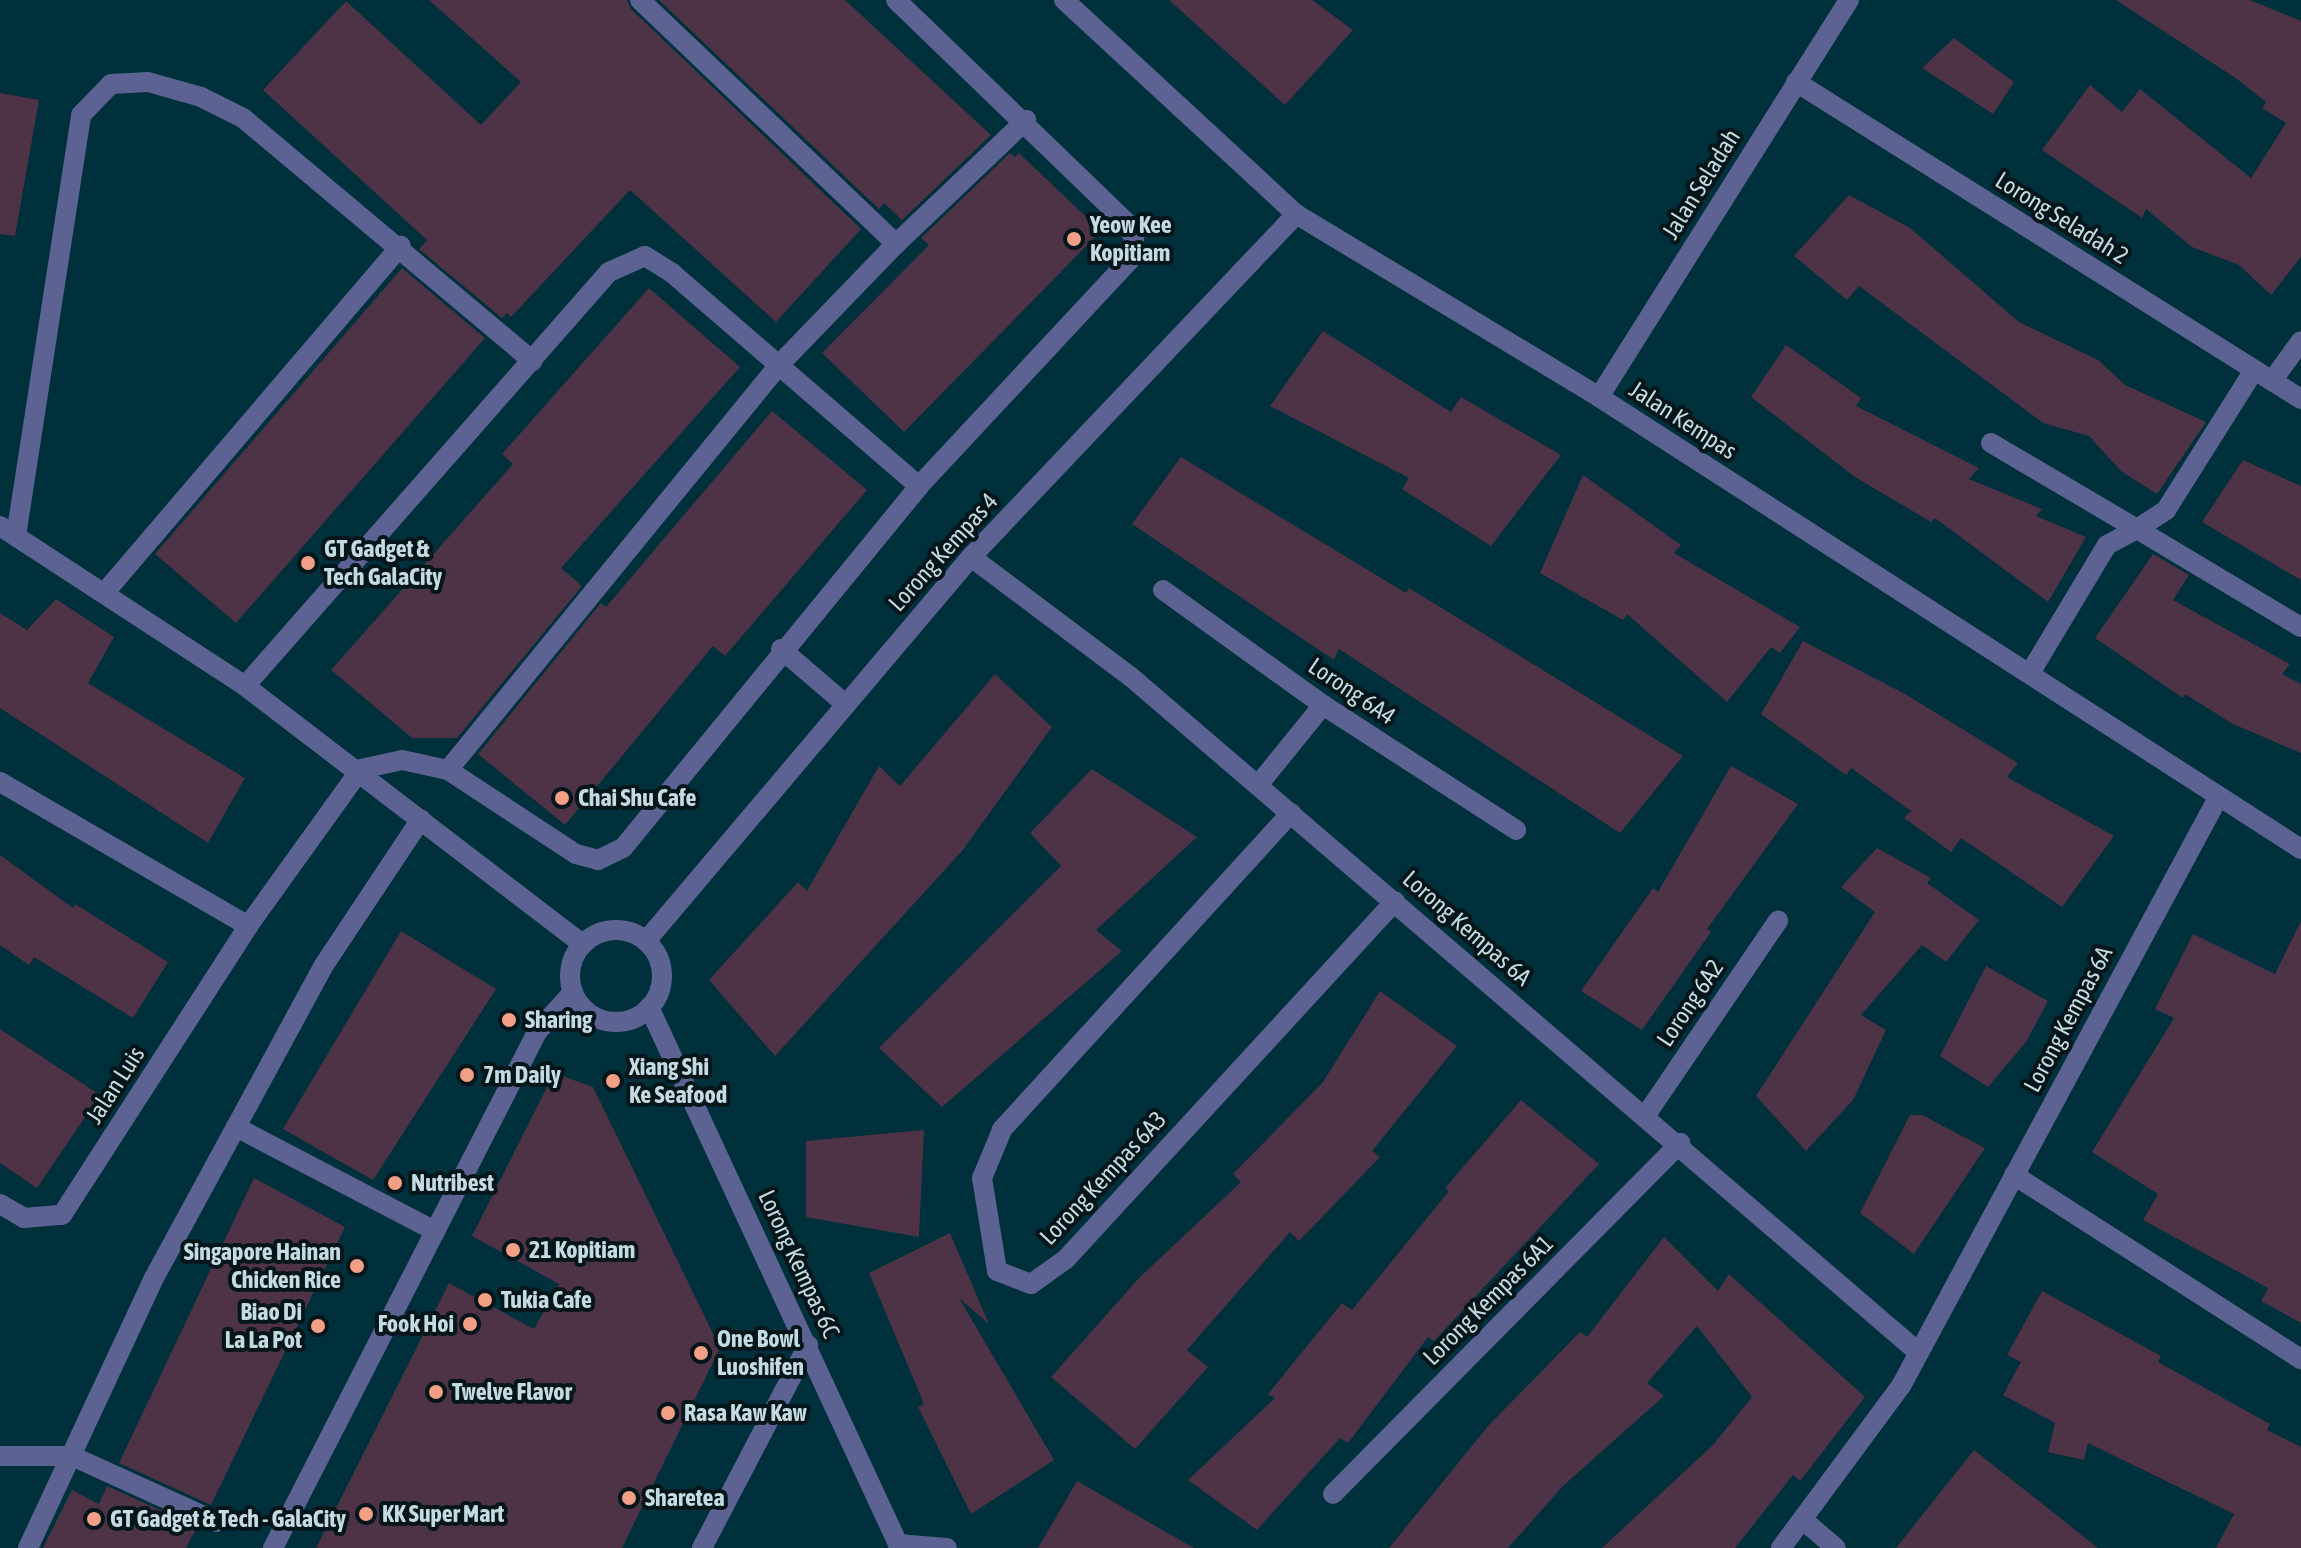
<!DOCTYPE html>
<html>
<head>
<meta charset="utf-8">
<style>
  body { margin:0 }
  #map { position:relative; width:2301px; height:1548px; overflow:hidden; background:#00303b; font-family:"Asap Condensed",sans-serif }
  div>[style] { position:absolute }
  [style*='--x'] { left:calc(var(--x)*1px); top:calc(var(--y)*1px); width:calc(var(--w)*1px); rotate:calc(var(--a)*1deg) }
  .building>* { inset:0; background:#4e3246 }
  .minor>* { height:20px; margin:-10px; padding:0 10px; transform-origin:10px; border-radius:10px; background:#5c6291 }
  .minor>.ring { margin:-10px; padding:0; box-sizing:content-box; background:none; border:20px solid #5c6291; border-radius:50% }
  .dots>* { width:22px; height:22px; translate:-50% -50%; box-sizing:border-box; border:4px solid #05161a; border-radius:50% }
  span { translate:-50% -50%; white-space:nowrap; text-align:center; line-height:1.15; -webkit-text-stroke:8px #05161a; paint-order:stroke }
  .street-label { font-size:24px; color:#c5dbe2 }
  .poi-label { font-size:24px; color:#c5dbe2; font-weight:700 }
  .left { translate:0 -50%; text-align:left }
  .right { translate:-100% -50%; text-align:right }
</style>
</head>
<body>
<div id="map">
  <div class="building">
    <i style="clip-path:polygon(429px 0,627px 0,631px 9px,861px 229px,776px 322px,630px 190px,511px 317px,507px 313px,502px 318px,419px 249px,427px 240px,263px 90px,346px 1px,481px 125px,521px 82px)"></i>
    <i style="clip-path:polygon(659px 0,845px 0,991px 135px,902px 220px,884px 203px,879px 209px)"></i>
    <i style="clip-path:polygon(1169px 0,1312px 0,1353px 30px,1285px 105px)"></i>
    <i style="clip-path:polygon(2116px 0,2250px 0,2301px 21px,2301px 257px,2271px 295px,2239px 265px,2192px 247px,2146px 209px,2142px 218px,2042px 150px,2090px 85px,2122px 112px,2140px 89px,2251px 178px,2286px 123px,2262px 108px,2266px 102px,2237px 79px)"></i>
    <i style="clip-path:polygon(1954px 38px,2014px 82px,1993px 114px,1922px 68px)"></i>
    <i style="clip-path:polygon(0 93px,39px 100px,15px 236px,0 234px)"></i>
    <i style="clip-path:polygon(1010px 153px,1015px 157px,1019px 153px,1101px 231px,904px 432px,822px 353px,929px 245px,921px 238px)"></i>
    <i style="clip-path:polygon(1849px 195px,1910px 228px,2019px 322px,2098px 360px,2125px 385px,2206px 422px,2157px 494px,2121px 471px,2089px 436px,2043px 423px,1859px 286px,1847px 300px,1794px 256px)"></i>
    <i style="clip-path:polygon(402px 268px,485px 338px,236px 623px,155px 554px)"></i>
    <i style="clip-path:polygon(649px 288px,740px 367px,561px 568px,582px 586px,457px 738px,412px 738px,331px 670px,513px 464px,502px 454px)"></i>
    <i style="clip-path:polygon(1323px 331px,1451px 412px,1461px 397px,1561px 455px,1491px 546px,1402px 489px,1409px 478px,1270px 406px)"></i>
    <i style="clip-path:polygon(1786px 345px,1861px 398px,1856px 406px,1979px 468px,1969px 479px,2042px 509px,2036px 516px,2086px 537px,2048px 602px,1935px 518px,1931px 522px,1855px 477px,1751px 397px)"></i>
    <i style="clip-path:polygon(772px 411px,867px 490px,725px 656px,713px 646px,565px 825px,478px 754px,601px 603px,606px 607px)"></i>
    <i style="clip-path:polygon(1181px 457px,1406px 593px,1409px 588px,1683px 756px,1620px 833px,1339px 649px,1334px 660px,1132px 524px)"></i>
    <i style="clip-path:polygon(2243px 460px,2301px 486px,2301px 580px,2202px 522px)"></i>
    <i style="clip-path:polygon(1583px 475px,1681px 545px,1674px 553px,1800px 627px,1780px 653px,1771px 647px,1727px 702px,1627px 614px,1623px 620px,1540px 573px)"></i>
    <i style="clip-path:polygon(2153px 554px,2189px 575px,2173px 600px,2290px 664px,2282px 674px,2301px 684px,2301px 753px,2233px 724px,2185px 694px,2183px 698px,2095px 638px)"></i>
    <i style="clip-path:polygon(56px 599px,114px 637px,88px 683px,245px 778px,208px 843px,0 708px,0 613px,27px 630px)"></i>
    <i style="clip-path:polygon(1803px 641px,1905px 694px,2018px 763px,2007px 777px,2114px 836px,2062px 907px,1961px 838px,1951px 852px,1904px 818px,1911px 811px,1851px 768px,1846px 775px,1761px 714px)"></i>
    <i style="clip-path:polygon(995px 674px,1052px 727px,962px 851px,775px 1056px,709px 980px,798px 882px,807px 891px,879px 766px,900px 786px)"></i>
    <i style="clip-path:polygon(1731px 766px,1798px 804px,1707px 929px,1711px 932px,1642px 1030px,1581px 991px,1653px 888px,1658px 892px)"></i>
    <i style="clip-path:polygon(1092px 769px,1197px 837px,1096px 930px,1122px 951px,942px 1107px,879px 1048px,1061px 866px,1030px 833px)"></i>
    <i style="clip-path:polygon(1877px 848px,1931px 878px,1927px 883px,1979px 920px,1946px 962px,1922px 945px,1861px 1015px,1886px 1030px,1853px 1100px,1806px 1151px,1756px 1096px,1875px 912px,1841px 887px)"></i>
    <i style="clip-path:polygon(0 855px,73px 908px,75px 904px,168px 962px,133px 1018px,34px 957px,29px 965px,0 945px)"></i>
    <i style="clip-path:polygon(2301px 921px,2301px 1323px,2261px 1301px,2268px 1288px,2143px 1220px,2158px 1194px,2092px 1152px,2174px 1018px,2155px 1009px,2193px 934px,2275px 974px)"></i>
    <i style="clip-path:polygon(401px 931px,496px 989px,373px 1180px,283px 1129px)"></i>
    <i style="clip-path:polygon(1986px 966px,2048px 1001px,2026px 1042px,1988px 1087px,1940px 1056px)"></i>
    <i style="clip-path:polygon(1380px 991px,1457px 1046px,1372px 1151px,1380px 1157px,1299px 1241px,1290px 1232px,1187px 1350px,1208px 1367px,1135px 1449px,1051px 1377px,1139px 1278px,1241px 1182px,1233px 1174px,1323px 1082px)"></i>
    <i style="clip-path:polygon(0 1029px,100px 1095px,37px 1188px,0 1163px)"></i>
    <i style="clip-path:polygon(554px 1073px,593px 1087px,720px 1348px,622px 1548px,316px 1548px,449px 1283px,534px 1329px,559px 1284px,472px 1236px)"></i>
    <i style="clip-path:polygon(1521px 1100px,1599px 1164px,1434px 1341px,1428px 1337px,1348px 1443px,1340px 1438px,1257px 1530px,1188px 1480px,1275px 1398px,1268px 1394px,1342px 1303px,1352px 1310px,1449px 1191px,1445px 1188px)"></i>
    <i style="clip-path:polygon(1910px 1115px,1922px 1115px,1985px 1148px,1914px 1254px,1860px 1213px)"></i>
    <i style="clip-path:polygon(924px 1130px,919px 1237px,806px 1217px,806px 1141px)"></i>
    <i style="clip-path:polygon(254px 1178px,345px 1227px,211px 1505px,119px 1463px)"></i>
    <i style="clip-path:polygon(950px 1233px,989px 1324px,959px 1298px,1054px 1460px,971px 1514px,918px 1407px,924px 1404px,869px 1273px)"></i>
    <i style="clip-path:polygon(1664px 1237px,1718px 1291px,1729px 1274px,1865px 1397px,1800px 1481px,1793px 1475px,1735px 1548px,1602px 1548px,1713px 1445px,1752px 1397px,1697px 1326px,1647px 1383px,1664px 1396px,1563px 1486px,1508px 1548px,1389px 1548px,1489px 1425px,1580px 1332px,1587px 1337px)"></i>
    <i style="clip-path:polygon(2042px 1291px,2161px 1356px,2158px 1362px,2270px 1424px,2267px 1430px,2301px 1447px,2301px 1548px,2216px 1548px,2234px 1514px,2088px 1443px,2084px 1460px,2048px 1452px,2055px 1423px,2003px 1395px,2021px 1362px,2007px 1355px)"></i>
    <i style="clip-path:polygon(1974px 1450px,2054px 1513px,2098px 1548px,1896px 1548px)"></i>
    <i style="clip-path:polygon(1077px 1481px,1194px 1548px,1038px 1548px)"></i>
    <i style="clip-path:polygon(107px 1486px,197px 1527px,186px 1548px,43px 1548px,72px 1490px,99px 1504px)"></i>
  </div>
  <div class="minor">
    <i style="--x:640;--y:0;--w:354;--a:43.6"></i>
    <i style="--x:1064;--y:0;--w:316;--a:42.7"></i>
    <i style="--x:1296;--y:214;--w:354;--a:31.1"></i>
    <i style="--x:1599;--y:397;--w:835;--a:32.78"></i>
    <i style="--x:1796;--y:82;--w:596;--a:32.12"></i>
    <i style="--x:2272;--y:381;--w:49;--a:-54.1"></i>
    <i style="--x:1599;--y:397;--w:469;--a:-57.8"></i>
    <i style="--x:1991;--y:443;--w:169;--a:30.5"></i>
    <i style="--x:2137;--y:529;--w:35;--a:-33"></i>
    <i style="--x:2166;--y:510;--w:165;--a:-57.8"></i>
    <i style="--x:0;--y:526;--w:293;--a:33.1"></i>
    <i style="--x:245;--y:686;--w:425;--a:37.4"></i>
    <i style="--x:16;--y:536;--w:426;--a:-81.2"></i>
    <i style="--x:81;--y:115;--w:43;--a:-45.9"></i>
    <i style="--x:111;--y:84;--w:37;--a:-3"></i>
    <i style="--x:148;--y:82;--w:55;--a:15.8"></i>
    <i style="--x:201;--y:97;--w:47;--a:26.6"></i>
    <i style="--x:243;--y:118;--w:378;--a:40"></i>
    <i style="--x:971;--y:557;--w:200;--a:36.9"></i>
    <i style="--x:1131;--y:677;--w:1037;--a:40.62"></i>
    <i style="--x:1163;--y:590;--w:197;--a:35.7"></i>
    <i style="--x:1323;--y:705;--w:230;--a:32.9"></i>
    <i style="--x:106;--y:591;--w:454;--a:-49.5"></i>
    <i style="--x:781;--y:649;--w:83;--a:40.6"></i>
    <i style="--x:2030;--y:673;--w:149;--a:-59"></i>
    <i style="--x:2107;--y:545;--w:34;--a:-28"></i>
    <i style="--x:2137;--y:529;--w:191;--a:30.9"></i>
    <i style="--x:245;--y:686;--w:551;--a:-48.68"></i>
    <i style="--x:609;--y:272;--w:39;--a:-24"></i>
    <i style="--x:645;--y:256;--w:32;--a:32"></i>
    <i style="--x:672;--y:273;--w:326;--a:40.8"></i>
    <i style="--x:361;--y:769;--w:42;--a:-12.4"></i>
    <i style="--x:402;--y:760;--w:47;--a:12.3"></i>
    <i style="--x:448;--y:770;--w:153;--a:33.3"></i>
    <i style="--x:576;--y:854;--w:23;--a:15"></i>
    <i style="--x:598;--y:860;--w:28;--a:-26"></i>
    <i style="--x:623;--y:848;--w:468;--a:-50.7"></i>
    <i style="--x:919;--y:486;--w:308;--a:-47"></i>
    <i style="--x:1129;--y:261;--w:23;--a:-77"></i>
    <i style="--x:1134;--y:239;--w:17;--a:-114"></i>
    <i style="--x:1127;--y:223;--w:321;--a:-136"></i>
    <i style="--x:448;--y:770;--w:523;--a:-50.74"></i>
    <i style="--x:779;--y:365;--w:168;--a:-46"></i>
    <i style="--x:896;--y:244;--w:180;--a:-43.6"></i>
    <i style="--x:0;--y:782;--w:287;--a:30.1"></i>
    <i style="--x:1259;--y:784;--w:102;--a:-51"></i>
    <i style="--x:1291;--y:813;--w:429;--a:132.4"></i>
    <i style="--x:1002;--y:1130;--w:52;--a:112.6"></i>
    <i style="--x:982;--y:1178;--w:94;--a:80.8"></i>
    <i style="--x:997;--y:1271;--w:36;--a:21"></i>
    <i style="--x:1031;--y:1284;--w:43;--a:-35.5"></i>
    <i style="--x:1066;--y:1259;--w:486;--a:-47.4"></i>
    <i class="ring" style="left:570px;top:930px;width:72px;height:72px"></i>
    <i style="--x:646;--y:941;--w:503;--a:-49.76"></i>
    <i style="--x:971;--y:557;--w:473;--a:-46.5"></i>
    <i style="--x:649;--y:1007;--w:592;--a:65.12"></i>
    <i style="--x:898;--y:1544;--w:49;--a:4.7"></i>
    <i style="--x:1646;--y:1115;--w:235;--a:-55.8"></i>
    <i style="--x:236;--y:1127;--w:225;--a:27.6"></i>
    <i style="--x:2014;--y:1175;--w:341;--a:32.7"></i>
    <i style="--x:0;--y:1204;--w:28;--a:30"></i>
    <i style="--x:24;--y:1218;--w:38;--a:-5"></i>
    <i style="--x:62;--y:1215;--w:344;--a:-57.2"></i>
    <i style="--x:248;--y:926;--w:193;--a:-54.3"></i>
    <i style="--x:0;--y:1456;--w:72;--a:0"></i>
    <i style="--x:72;--y:1456;--w:159;--a:24.5"></i>
    <i style="--x:1333;--y:1494;--w:494;--a:-45.3"></i>
    <i style="--x:1803;--y:1520;--w:43;--a:40.3"></i>
    <i style="--x:28;--y:1548;--w:298;--a:-65"></i>
    <i style="--x:154;--y:1278;--w:172;--a:-61.5"></i>
    <i style="--x:236;--y:1127;--w:184;--a:-61.5"></i>
    <i style="--x:324;--y:965;--w:175;--a:-56.4"></i>
    <i style="--x:273;--y:1548;--w:580;--a:-62.9"></i>
    <i style="--x:537;--y:1032;--w:54;--a:-48"></i>
    <i style="--x:702;--y:1548;--w:229;--a:-62.4"></i>
    <i style="--x:1781;--y:1548;--w:202;--a:-53.5"></i>
    <i style="--x:1901;--y:1386;--w:670;--a:-61.68"></i>
  </div>
  <div class="dots">
    <i style="left:1074px;top:239px;background:#f39f85"></i>
    <i style="left:308px;top:563px;background:#f39f85"></i>
    <i style="left:562px;top:798px;background:#f39f85"></i>
    <i style="left:509px;top:1020px;background:#f39f85"></i>
    <i style="left:467px;top:1075px;background:#f39f85"></i>
    <i style="left:613px;top:1081px;background:#f39f85"></i>
    <i style="left:395px;top:1183px;background:#f39f85"></i>
    <i style="left:513px;top:1250px;background:#f39f85"></i>
    <i style="left:357px;top:1266px;background:#f39f85"></i>
    <i style="left:485px;top:1300px;background:#f39f85"></i>
    <i style="left:470px;top:1324px;background:#f39f85"></i>
    <i style="left:318px;top:1326px;background:#f39f85"></i>
    <i style="left:701px;top:1353px;background:#f39f85"></i>
    <i style="left:436px;top:1392px;background:#f39f85"></i>
    <i style="left:668px;top:1413px;background:#f39f85"></i>
    <i style="left:629px;top:1498px;background:#f39f85"></i>
    <i style="left:366px;top:1514px;background:#f39f85"></i>
    <i style="left:94px;top:1519px;background:#f39f85"></i>
  </div>
  <div class="street-label">
    <span style="left:1701px;top:184px;rotate:-58deg">Jalan Seladah</span>
    <span style="left:2062px;top:218px;rotate:32deg">Lorong Seladah 2</span>
    <span style="left:1683px;top:420px;rotate:33deg">Jalan Kempas</span>
    <span style="left:943px;top:552px;rotate:-48deg">Lorong Kempas 4</span>
    <span style="left:1352px;top:691px;rotate:34deg">Lorong 6A4</span>
    <span style="left:1467px;top:928px;rotate:41deg">Lorong Kempas 6A</span>
    <span style="left:1690px;top:1003px;rotate:-56deg">Lorong 6A2</span>
    <span style="left:2068px;top:1019px;rotate:-62deg">Lorong Kempas 6A</span>
    <span style="left:115px;top:1085px;rotate:-57deg">Jalan Luis</span>
    <span style="left:1103px;top:1178px;rotate:-47deg">Lorong Kempas 6A3</span>
    <span style="left:799px;top:1264px;rotate:65deg">Lorong Kempas 6C</span>
    <span style="left:1488px;top:1300px;rotate:-45deg">Lorong Kempas 6A1</span>
  </div>
  <div class="poi-label">
    <span class="left" style="left:1090px;top:239px">Yeow Kee<br>Kopitiam</span>
    <span class="left" style="left:324px;top:563px">GT Gadget &amp;<br>Tech GalaCity</span>
    <span class="left" style="left:578px;top:798px">Chai Shu Cafe</span>
    <span class="left" style="left:525px;top:1020px">Sharing</span>
    <span class="left" style="left:629px;top:1081px">Xiang Shi<br>Ke Seafood</span>
    <span class="left" style="left:483px;top:1075px">7m Daily</span>
    <span class="left" style="left:411px;top:1183px">Nutribest</span>
    <span class="left" style="left:529px;top:1250px">21 Kopitiam</span>
    <span class="right" style="left:341px;top:1266px">Singapore Hainan<br>Chicken Rice</span>
    <span class="left" style="left:501px;top:1300px">Tukia Cafe</span>
    <span class="right" style="left:302px;top:1326px">Biao Di<br>La La Pot</span>
    <span class="right" style="left:454px;top:1324px">Fook Hoi</span>
    <span class="left" style="left:717px;top:1353px">One Bowl<br>Luoshifen</span>
    <span class="left" style="left:452px;top:1392px">Twelve Flavor</span>
    <span class="left" style="left:684px;top:1413px">Rasa Kaw Kaw</span>
    <span class="left" style="left:645px;top:1498px">Sharetea</span>
    <span class="left" style="left:382px;top:1514px">KK Super Mart</span>
    <span class="left" style="left:110px;top:1519px">GT Gadget &amp; Tech - GalaCity</span>
  </div>
</div>
</body>
</html>
